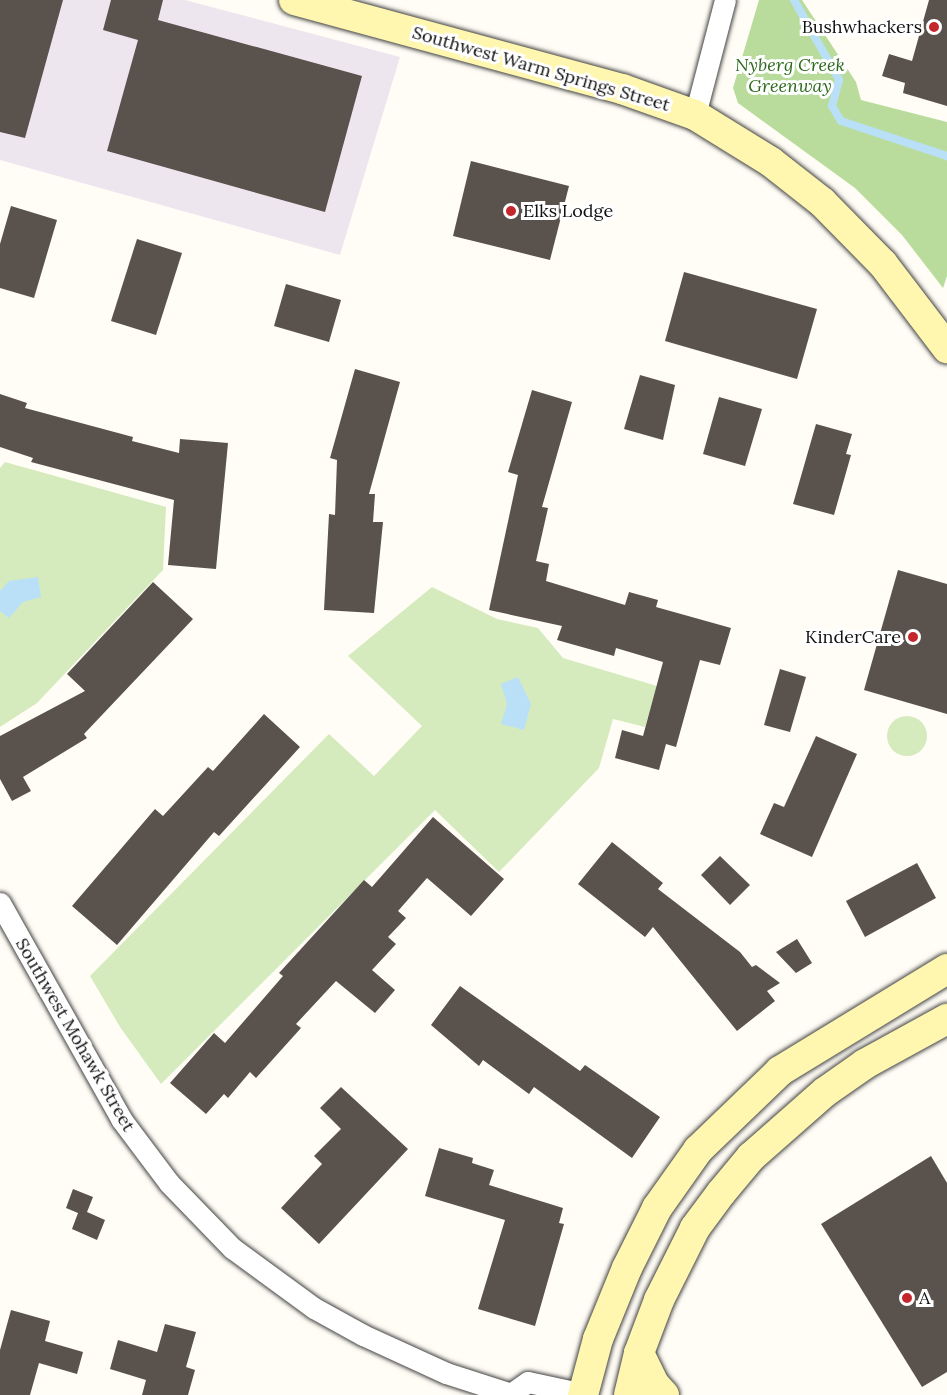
<!DOCTYPE html>
<html>
<head>
<meta charset="utf-8">
<style>
  body { margin:0 }
  #map { position:relative; width:947px; height:1395px; overflow:hidden; background:#fffdf5; font-family:Lora,serif }
  div>[style] { position:absolute }
  [style*='--x'] { left:calc(var(--x)*1px); top:calc(var(--y)*1px); width:calc(var(--w)*1px); rotate:calc(var(--a)*1deg) }
  .industrial>* { inset:0; background:#eee6ef }
  .green>* { inset:0; background:#d5ebbd }
  .round { border-radius:50% }
  .forest>* { inset:0; background:#b9dc9c }
  .water>* { inset:0; background:#b9e0f7 }
  .stream>* { height:8px; margin:-4px; padding:0 4px; transform-origin:4px; border-radius:4px; background:#b9e0f7 }
  .building>* { inset:0; background:#5a524d }
  .roads { filter:drop-shadow(0 0 2px #444) drop-shadow(0 0 2px #444) }
  .street>* { height:21px; margin:-10.5px; padding:0 10.5px; transform-origin:10.5px; border-radius:10.5px; background:#fff }
  .secondary>* { height:30px; margin:-15px; padding:0 15px; transform-origin:15px; border-radius:15px; background:#fff6b0 }
  .dots>* { width:16px; height:16px; translate:-50% -50%; box-sizing:border-box; border:3px solid #fff; border-radius:50% }
  span { translate:-50% -50%; white-space:nowrap; text-align:center; line-height:1.15; -webkit-text-stroke:6px #fff; paint-order:stroke }
  .poi-label { font-size:18px; color:#111 }
  .right { translate:-100% -50%; text-align:right }
  .left { translate:0 -50%; text-align:left }
  .park-label { font-size:18px; color:#2f6b1f; font-style:italic }
  .street-label { font-size:18px; color:#111 }
</style>
</head>
<body>
<div id="map">
  <div class="industrial">
    <i style="clip-path:polygon(0 0,185px 0,400px 57px,340px 255px,0 160px)"></i>
  </div>
  <div class="green">
    <i style="clip-path:polygon(5px 462px,166px 507px,163px 570px,37px 703px,0 727px,0 468px)"></i>
    <i style="clip-path:polygon(432px 587px,497px 619px,538px 628px,563px 658px,657px 686px,645px 727px,613px 719px,599px 768px,499px 872px,435px 810px,161px 1084px,120px 1027px,90px 976px,329px 734px,374px 776px,422px 726px,348px 656px)"></i>
    <i class="round" style="left:887px;top:716px;width:40px;height:40px"></i>
  </div>
  <div class="forest">
    <i style="clip-path:polygon(759px 0,802px 0,856px 82px,861px 100px,947px 122px,947px 276px,943px 288px,902px 235px,855px 188px,738px 103px,733px 88px)"></i>
  </div>
  <div class="water">
    <i style="clip-path:polygon(38px 577px,41px 597px,23px 602px,9px 618px,0 611px,0 591px,9px 581px)"></i>
    <i style="clip-path:polygon(518px 677px,531px 704px,524px 730px,501px 724px,507px 704px,501px 684px)"></i>
  </div>
  <div class="stream">
    <i style="--x:794;--y:0;--w:92;--a:60.6"></i>
    <i style="--x:839;--y:80;--w:27;--a:105"></i>
    <i style="--x:832;--y:106;--w:17;--a:59"></i>
    <i style="--x:841;--y:121;--w:112;--a:18.3"></i>
  </div>
  <div class="building">
    <i style="clip-path:polygon(0 0,63px 0,25px 138px,0 132px)"></i>
    <i style="clip-path:polygon(111px 0,163px 0,158px 20px,362px 76px,325px 212px,107px 151px,138px 40px,103px 30px)"></i>
    <i style="clip-path:polygon(929px 0,947px 0,947px 106px,903px 93px,905px 83px,882px 76px,889px 54px,912px 61px)"></i>
    <i style="clip-path:polygon(471px 161px,569px 186px,550px 260px,453px 236px)"></i>
    <i style="clip-path:polygon(11px 206px,57px 220px,34px 298px,0 288px,0 244px)"></i>
    <i style="clip-path:polygon(137px 239px,182px 253px,156px 335px,111px 321px)"></i>
    <i style="clip-path:polygon(684px 272px,817px 309px,797px 379px,665px 341px)"></i>
    <i style="clip-path:polygon(286px 284px,341px 300px,329px 342px,274px 326px)"></i>
    <i style="clip-path:polygon(355px 369px,400px 382px,369px 494px,375px 494px,373px 522px,383px 522px,374px 613px,324px 610px,329px 514px,335px 515px,337px 460px,330px 458px)"></i>
    <i style="clip-path:polygon(640px 375px,675px 385px,663px 440px,624px 429px)"></i>
    <i style="clip-path:polygon(532px 390px,572px 402px,542px 507px,548px 508px,536px 561px,549px 564px,546px 581px,625px 605px,629px 592px,658px 600px,656px 607px,731px 628px,720px 665px,700px 660px,676px 747px,666px 744px,659px 770px,615px 758px,622px 730px,643px 736px,663px 662px,616px 648px,614px 656px,557px 640px,562px 626px,489px 610px,518px 475px,508px 472px)"></i>
    <i style="clip-path:polygon(0 394px,27px 403px,25px 408px,133px 437px,132px 441px,179px 453px,180px 439px,228px 443px,216px 569px,168px 565px,174px 500px,31px 462px,33px 458px,0 447px)"></i>
    <i style="clip-path:polygon(719px 397px,762px 409px,745px 466px,703px 454px)"></i>
    <i style="clip-path:polygon(816px 424px,852px 434px,846px 454px,851px 455px,834px 515px,793px 504px)"></i>
    <i style="clip-path:polygon(898px 570px,947px 584px,947px 714px,864px 690px)"></i>
    <i style="clip-path:polygon(153px 582px,193px 619px,84px 734px,87px 738px,23px 777px,31px 791px,12px 801px,0 779px,0 736px,85px 691px,67px 674px)"></i>
    <i style="clip-path:polygon(780px 669px,806px 677px,790px 732px,764px 725px)"></i>
    <i style="clip-path:polygon(264px 714px,300px 747px,219px 836px,214px 832px,117px 945px,72px 906px,155px 809px,163px 816px,208px 767px,213px 771px)"></i>
    <i style="clip-path:polygon(816px 736px,857px 754px,812px 857px,760px 834px,774px 803px,784px 807px)"></i>
    <i style="clip-path:polygon(433px 817px,504px 879px,471px 916px,427px 878px,398px 911px,406px 918px,388px 937px,396px 944px,372px 970px,395px 990px,375px 1013px,336px 981px,296px 1024px,301px 1028px,256px 1078px,250px 1072px,228px 1098px,224px 1094px,206px 1114px,170px 1083px,214px 1033px,225px 1043px,283px 976px,279px 973px,364px 880px,372px 887px)"></i>
    <i style="clip-path:polygon(612px 842px,663px 883px,658px 889px,740px 952px,752px 967px,756px 965px,780px 983px,767px 991px,775px 1001px,737px 1031px,653px 927px,645px 937px,578px 884px)"></i>
    <i style="clip-path:polygon(720px 856px,750px 885px,730px 905px,701px 875px)"></i>
    <i style="clip-path:polygon(917px 863px,936px 898px,865px 937px,846px 901px)"></i>
    <i style="clip-path:polygon(797px 939px,812px 963px,796px 973px,776px 952px)"></i>
    <i style="clip-path:polygon(460px 986px,580px 1071px,585px 1065px,660px 1117px,632px 1158px,534px 1087px,529px 1094px,483px 1060px,479px 1066px,431px 1025px)"></i>
    <i style="clip-path:polygon(341px 1087px,408px 1149px,319px 1244px,281px 1208px,322px 1164px,314px 1156px,341px 1129px,320px 1108px)"></i>
    <i style="clip-path:polygon(439px 1148px,473px 1158px,472px 1163px,494px 1170px,489px 1185px,563px 1208px,559px 1223px,564px 1224px,535px 1326px,478px 1309px,505px 1220px,425px 1196px)"></i>
    <i style="clip-path:polygon(931px 1156px,947px 1183px,947px 1372px,922px 1387px,821px 1224px)"></i>
    <i style="clip-path:polygon(73px 1189px,93px 1197px,87px 1212px,105px 1220px,97px 1240px,72px 1229px,78px 1213px,66px 1208px)"></i>
    <i style="clip-path:polygon(11px 1310px,50px 1321px,45px 1341px,83px 1352px,77px 1374px,39px 1363px,30px 1395px,0 1395px,0 1350px)"></i>
    <i style="clip-path:polygon(165px 1324px,196px 1332px,186px 1367px,195px 1370px,188px 1395px,142px 1395px,146px 1380px,110px 1369px,118px 1340px,157px 1352px)"></i>
  </div>
  <div class="roads">
    <div class="street">
      <i style="--x:695;--y:115;--w:119;--a:-75.4"></i>
      <i style="--x:0;--y:903;--w:248;--a:60.7"></i>
      <i style="--x:121;--y:1119;--w:80;--a:53.1"></i>
      <i style="--x:169;--y:1183;--w:91;--a:45.9"></i>
      <i style="--x:232;--y:1248;--w:102;--a:36.2"></i>
      <i style="--x:314;--y:1308;--w:56;--a:28.9"></i>
      <i style="--x:363;--y:1335;--w:91;--a:24.6"></i>
      <i style="--x:446;--y:1373;--w:71;--a:17.9"></i>
      <i style="--x:512;--y:1393;--w:19;--a:-35"></i>
      <i style="--x:528;--y:1382;--w:57;--a:12.1"></i>
    </div>
    <div class="secondary">
      <i style="--x:294;--y:0;--w:340;--a:15.2"></i>
      <i style="--x:622;--y:89;--w:77;--a:19.6"></i>
      <i style="--x:695;--y:115;--w:89;--a:31.7"></i>
      <i style="--x:771;--y:162;--w:65;--a:38.1"></i>
      <i style="--x:822;--y:202;--w:87;--a:45.5"></i>
      <i style="--x:883;--y:264;--w:106;--a:52.7"></i>
      <i style="--x:639;--y:1353;--w:34;--a:64"></i>
      <i style="--x:654;--y:1384;--w:15;--a:48"></i>
      <i style="--x:583;--y:1395;--w:58;--a:-75"></i>
      <i style="--x:598;--y:1339;--w:77;--a:-67.8"></i>
      <i style="--x:627;--y:1268;--w:67;--a:-63.4"></i>
      <i style="--x:657;--y:1208;--w:71;--a:-54.7"></i>
      <i style="--x:698;--y:1150;--w:114;--a:-43.9"></i>
      <i style="--x:780;--y:1071;--w:196;--a:-31.4"></i>
      <i style="--x:629;--y:1395;--w:43;--a:-76.6"></i>
      <i style="--x:639;--y:1353;--w:57;--a:-69.3"></i>
      <i style="--x:659;--y:1300;--w:80;--a:-63.4"></i>
      <i style="--x:695;--y:1228;--w:44;--a:-53.4"></i>
      <i style="--x:721;--y:1193;--w:47;--a:-50.2"></i>
      <i style="--x:751;--y:1157;--w:98;--a:-41.3"></i>
      <i style="--x:825;--y:1092;--w:49;--a:-35"></i>
      <i style="--x:865;--y:1064;--w:94;--a:-28.8"></i>
    </div>
  </div>
  <div class="dots">
    <i style="left:934px;top:27px;background:#c4262e"></i>
    <i style="left:511px;top:211px;background:#c4262e"></i>
    <i style="left:913px;top:637px;background:#c4262e"></i>
    <i style="left:907px;top:1298px;background:#c4262e"></i>
  </div>
  <div class="poi-label">
    <span class="right" style="left:922px;top:27px">Bushwhackers</span>
    <span class="left" style="left:523px;top:211px">Elks Lodge</span>
    <span class="right" style="left:901px;top:637px">KinderCare</span>
    <span class="left" style="left:919px;top:1298px">A</span>
  </div>
  <div class="park-label">
    <span style="left:790px;top:76px">Nyberg Creek<br>Greenway</span>
  </div>
  <div class="street-label">
    <span style="left:541px;top:69px;rotate:16deg">Southwest Warm Springs Street</span>
    <span style="left:75px;top:1035px;rotate:60deg">Southwest Mohawk Street</span>
  </div>
</div>
</body>
</html>
